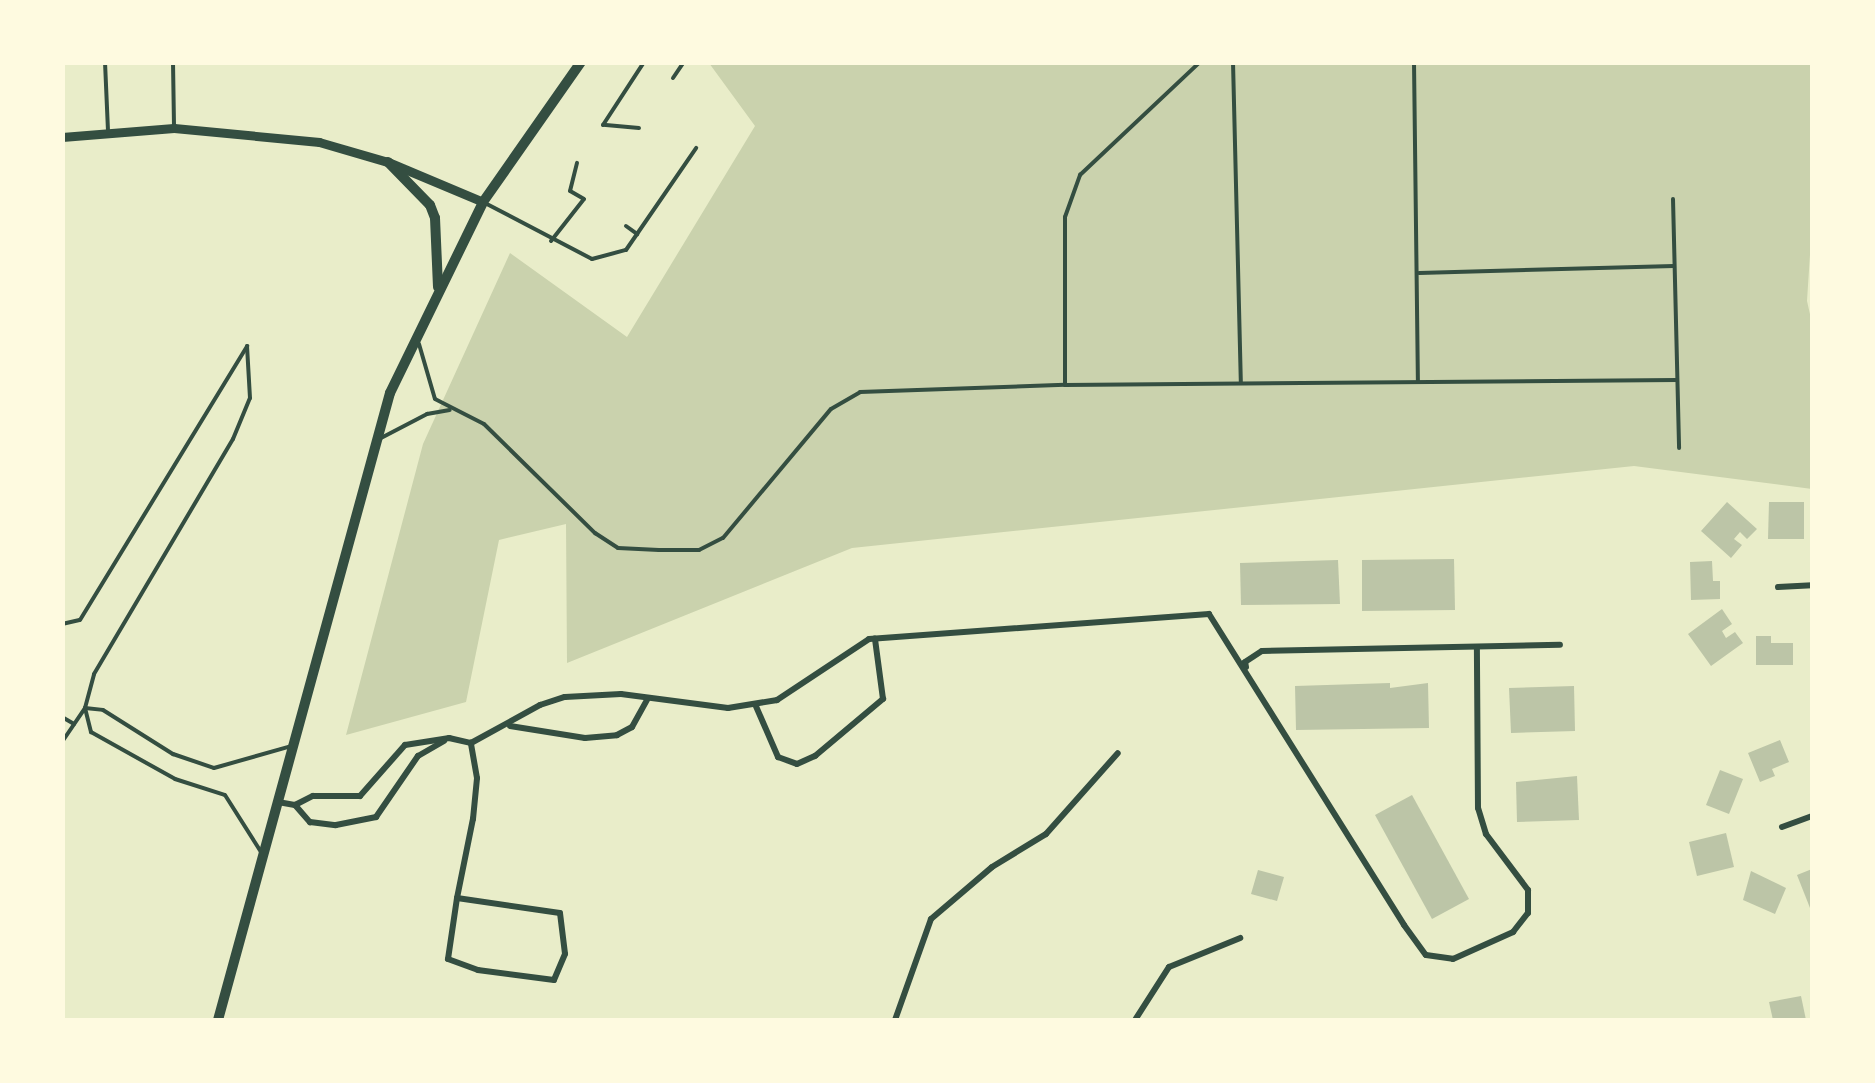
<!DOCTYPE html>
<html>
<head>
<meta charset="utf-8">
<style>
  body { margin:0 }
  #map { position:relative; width:1875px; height:1083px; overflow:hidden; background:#e9edc9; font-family:"Titillium Web",sans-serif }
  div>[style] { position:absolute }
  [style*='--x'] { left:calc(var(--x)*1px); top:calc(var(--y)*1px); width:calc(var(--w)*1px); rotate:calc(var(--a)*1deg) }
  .green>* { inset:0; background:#cad2ad }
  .building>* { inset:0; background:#bcc5a7 }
  .service>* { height:4px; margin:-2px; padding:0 2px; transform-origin:2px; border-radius:2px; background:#344e41 }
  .minor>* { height:6px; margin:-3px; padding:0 3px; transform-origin:3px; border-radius:3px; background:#344e41 }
  .tertiary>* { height:9px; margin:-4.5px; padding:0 4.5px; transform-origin:4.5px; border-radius:4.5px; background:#344e41 }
  .primary>* { height:10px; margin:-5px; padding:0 5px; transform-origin:5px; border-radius:5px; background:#344e41 }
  span { translate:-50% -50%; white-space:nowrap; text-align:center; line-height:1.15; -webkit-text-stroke:8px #fefae0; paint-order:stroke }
  .frame { position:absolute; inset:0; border:65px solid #fefae0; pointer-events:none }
</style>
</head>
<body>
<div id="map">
  <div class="green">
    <i style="clip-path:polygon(709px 63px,1812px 63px,1812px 224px,1807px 301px,1812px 323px,1812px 489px,1634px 466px,852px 548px,567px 663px,566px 524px,499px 540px,466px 702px,346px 735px,423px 444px,510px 253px,627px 337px,755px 126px)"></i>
  </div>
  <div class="building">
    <i style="clip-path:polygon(1727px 502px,1757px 529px,1747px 539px,1740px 532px,1734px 539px,1742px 545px,1731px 558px,1701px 531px)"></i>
    <i style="clip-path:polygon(1769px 502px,1804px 502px,1804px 539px,1768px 539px)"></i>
    <i style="clip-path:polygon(1454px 559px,1455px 610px,1362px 611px,1362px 560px)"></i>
    <i style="clip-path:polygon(1338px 560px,1340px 604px,1241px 605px,1240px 563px)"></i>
    <i style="clip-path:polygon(1712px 561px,1713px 581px,1720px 581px,1720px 599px,1691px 600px,1690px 562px)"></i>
    <i style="clip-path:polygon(1722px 609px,1732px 624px,1722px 631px,1726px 638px,1735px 632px,1743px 643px,1711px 666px,1688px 634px)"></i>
    <i style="clip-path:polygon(1756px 636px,1771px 636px,1771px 643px,1793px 643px,1793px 665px,1756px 665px)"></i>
    <i style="clip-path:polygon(1390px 683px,1390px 688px,1428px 683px,1429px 728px,1296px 730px,1295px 686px)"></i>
    <i style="clip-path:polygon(1574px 686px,1575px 731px,1511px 733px,1509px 688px)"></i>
    <i style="clip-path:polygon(1780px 740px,1789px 762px,1772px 769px,1775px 776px,1760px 782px,1748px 753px)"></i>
    <i style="clip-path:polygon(1720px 770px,1743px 779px,1729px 814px,1706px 805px)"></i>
    <i style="clip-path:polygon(1577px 776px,1579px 820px,1517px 822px,1516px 782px)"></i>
    <i style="clip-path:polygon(1412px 795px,1469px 899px,1432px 919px,1375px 815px)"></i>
    <i style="clip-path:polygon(1726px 833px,1734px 867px,1697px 876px,1689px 842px)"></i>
    <i style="clip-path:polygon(1812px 869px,1812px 913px,1797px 875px)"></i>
    <i style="clip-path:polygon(1258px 870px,1284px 877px,1277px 901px,1251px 894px)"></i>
    <i style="clip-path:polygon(1751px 871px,1786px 888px,1775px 914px,1743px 900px)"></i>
    <i style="clip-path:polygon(1801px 996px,1806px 1020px,1773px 1020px,1769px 1002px)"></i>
  </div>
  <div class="service">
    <i style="--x:105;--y:62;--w:69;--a:87.5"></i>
    <i style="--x:173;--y:62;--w:66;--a:89.1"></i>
    <i style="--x:1233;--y:62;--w:320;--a:88.6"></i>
    <i style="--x:1414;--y:62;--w:319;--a:89.3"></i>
    <i style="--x:673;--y:78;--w:18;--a:-56"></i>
    <i style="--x:639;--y:128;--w:36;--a:-175"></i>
    <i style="--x:603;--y:125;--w:75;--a:-56.9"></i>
    <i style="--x:1673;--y:199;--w:249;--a:88.6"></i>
    <i style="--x:483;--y:202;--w:123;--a:27.6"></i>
    <i style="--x:592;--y:259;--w:35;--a:-15"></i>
    <i style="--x:626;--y:250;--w:124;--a:-55.5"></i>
    <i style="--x:626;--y:226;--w:14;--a:36"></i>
    <i style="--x:551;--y:241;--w:53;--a:-51.8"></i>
    <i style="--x:584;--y:199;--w:16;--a:-150"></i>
    <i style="--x:570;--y:191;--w:29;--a:-76"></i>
    <i style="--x:1419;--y:273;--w:255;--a:-1.6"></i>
    <i style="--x:419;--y:344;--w:57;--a:73.8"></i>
    <i style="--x:435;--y:399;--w:55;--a:27"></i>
    <i style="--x:484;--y:424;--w:156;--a:44.5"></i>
    <i style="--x:595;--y:533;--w:27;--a:33"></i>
    <i style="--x:618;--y:548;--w:41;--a:2.8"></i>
    <i style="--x:659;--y:550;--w:40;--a:0"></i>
    <i style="--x:699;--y:550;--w:27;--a:-27"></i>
    <i style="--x:723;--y:538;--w:168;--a:-50.1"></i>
    <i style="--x:831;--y:409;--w:34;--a:-30"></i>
    <i style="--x:860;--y:392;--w:205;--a:-2"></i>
    <i style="--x:1065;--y:385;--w:612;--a:-0.47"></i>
    <i style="--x:1065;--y:385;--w:168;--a:-90"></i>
    <i style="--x:1065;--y:217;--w:45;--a:-70.3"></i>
    <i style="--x:1080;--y:175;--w:165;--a:-43.3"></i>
    <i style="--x:381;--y:438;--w:52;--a:-27.6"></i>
    <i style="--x:427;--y:414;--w:23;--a:-10"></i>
    <i style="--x:62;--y:624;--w:18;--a:-13"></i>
    <i style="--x:80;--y:620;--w:321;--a:-58.6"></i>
    <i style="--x:85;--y:708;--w:25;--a:76"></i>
    <i style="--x:91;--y:732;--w:96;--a:29.2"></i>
    <i style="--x:175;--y:779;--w:52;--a:17.7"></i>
    <i style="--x:225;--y:795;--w:67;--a:57.7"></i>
    <i style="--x:85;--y:708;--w:18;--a:6"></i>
    <i style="--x:103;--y:710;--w:83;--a:32.2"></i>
    <i style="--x:173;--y:754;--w:43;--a:18.9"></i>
    <i style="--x:214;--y:768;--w:81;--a:-15.8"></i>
    <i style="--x:62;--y:717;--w:14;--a:30"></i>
    <i style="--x:62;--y:742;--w:41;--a:-55.9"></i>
    <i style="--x:85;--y:708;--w:35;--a:-75"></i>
    <i style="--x:94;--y:674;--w:273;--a:-59.4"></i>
    <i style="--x:233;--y:439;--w:44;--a:-67.5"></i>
    <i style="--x:250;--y:398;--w:52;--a:-93.3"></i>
  </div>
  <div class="minor">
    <i style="--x:1778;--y:587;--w:34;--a:-3"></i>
    <i style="--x:1246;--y:667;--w:5;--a:-101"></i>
    <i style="--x:1245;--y:662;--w:20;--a:-33"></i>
    <i style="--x:1262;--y:651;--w:298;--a:-1.2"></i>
    <i style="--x:755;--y:704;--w:58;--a:66.5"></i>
    <i style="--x:778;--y:757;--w:20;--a:20"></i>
    <i style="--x:797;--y:764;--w:20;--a:-24"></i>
    <i style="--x:815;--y:756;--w:89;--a:-40"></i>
    <i style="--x:883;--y:699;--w:61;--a:-97.6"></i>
    <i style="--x:510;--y:726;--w:76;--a:9.1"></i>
    <i style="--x:585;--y:738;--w:32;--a:-5"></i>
    <i style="--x:617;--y:735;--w:17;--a:-28"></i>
    <i style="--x:632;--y:727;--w:31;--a:-61"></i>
    <i style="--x:278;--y:802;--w:17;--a:10"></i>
    <i style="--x:295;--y:805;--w:20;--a:-27"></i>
    <i style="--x:313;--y:796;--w:47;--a:0"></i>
    <i style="--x:360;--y:796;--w:68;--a:-48.6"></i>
    <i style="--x:405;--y:745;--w:45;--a:-9"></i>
    <i style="--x:449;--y:738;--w:23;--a:13"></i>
    <i style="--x:471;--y:743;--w:79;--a:-28.8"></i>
    <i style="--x:540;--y:705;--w:26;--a:-18"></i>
    <i style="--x:565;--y:697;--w:56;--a:-3.1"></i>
    <i style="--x:621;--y:694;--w:108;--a:7.5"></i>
    <i style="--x:728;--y:708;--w:50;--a:-9.3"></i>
    <i style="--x:777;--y:700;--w:110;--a:-33.5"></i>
    <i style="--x:869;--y:639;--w:341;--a:-4.2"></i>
    <i style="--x:1209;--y:614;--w:367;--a:57.9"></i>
    <i style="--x:1404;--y:925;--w:37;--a:54"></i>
    <i style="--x:1426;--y:955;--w:27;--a:8"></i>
    <i style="--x:1453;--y:959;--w:66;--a:-24.2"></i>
    <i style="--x:1513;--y:932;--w:24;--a:-52"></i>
    <i style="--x:1528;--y:913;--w:23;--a:-90"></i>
    <i style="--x:1528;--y:890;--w:70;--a:-126.9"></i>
    <i style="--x:1486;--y:834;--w:27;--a:-107"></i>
    <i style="--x:1478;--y:808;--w:161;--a:-90.4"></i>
    <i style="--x:295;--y:805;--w:23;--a:49"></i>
    <i style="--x:310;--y:822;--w:26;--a:7"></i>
    <i style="--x:336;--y:825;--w:41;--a:-11.3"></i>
    <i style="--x:376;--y:817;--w:74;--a:-55.5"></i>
    <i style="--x:418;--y:756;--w:30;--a:-30"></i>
    <i style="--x:1782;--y:827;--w:32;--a:-20"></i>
    <i style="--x:457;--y:898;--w:104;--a:8.3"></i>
    <i style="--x:560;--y:913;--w:41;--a:83"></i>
    <i style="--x:565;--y:954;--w:28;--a:113"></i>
    <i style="--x:554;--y:980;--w:77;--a:-172.5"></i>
    <i style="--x:478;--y:970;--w:32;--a:-160"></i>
    <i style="--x:448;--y:959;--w:62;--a:-81.6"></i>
    <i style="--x:457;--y:898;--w:81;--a:-78.6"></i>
    <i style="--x:473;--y:819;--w:41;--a:-84.4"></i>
    <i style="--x:477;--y:778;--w:36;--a:-100"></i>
    <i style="--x:895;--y:1020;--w:107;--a:-70.4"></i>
    <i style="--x:931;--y:919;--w:80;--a:-40.4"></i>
    <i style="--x:992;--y:867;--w:63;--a:-31.4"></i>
    <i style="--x:1046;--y:834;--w:108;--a:-48.4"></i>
    <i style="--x:1135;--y:1020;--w:63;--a:-57.3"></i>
    <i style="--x:1169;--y:967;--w:77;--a:-22.2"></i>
  </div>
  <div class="tertiary">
    <i style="--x:62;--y:137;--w:112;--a:-4.6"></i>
    <i style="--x:174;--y:128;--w:146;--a:5.5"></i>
    <i style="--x:319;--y:142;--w:72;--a:16.2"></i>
    <i style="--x:388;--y:162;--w:103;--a:22.8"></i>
  </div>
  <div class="primary">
    <i style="--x:388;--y:162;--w:60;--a:45.7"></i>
    <i style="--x:430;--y:205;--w:14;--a:69"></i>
    <i style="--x:435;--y:218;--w:69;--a:87.5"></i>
    <i style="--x:218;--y:1020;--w:650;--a:-74.66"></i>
    <i style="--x:390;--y:393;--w:212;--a:-64"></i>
    <i style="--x:483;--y:202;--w:171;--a:-55"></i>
  </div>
  <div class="frame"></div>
</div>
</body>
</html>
